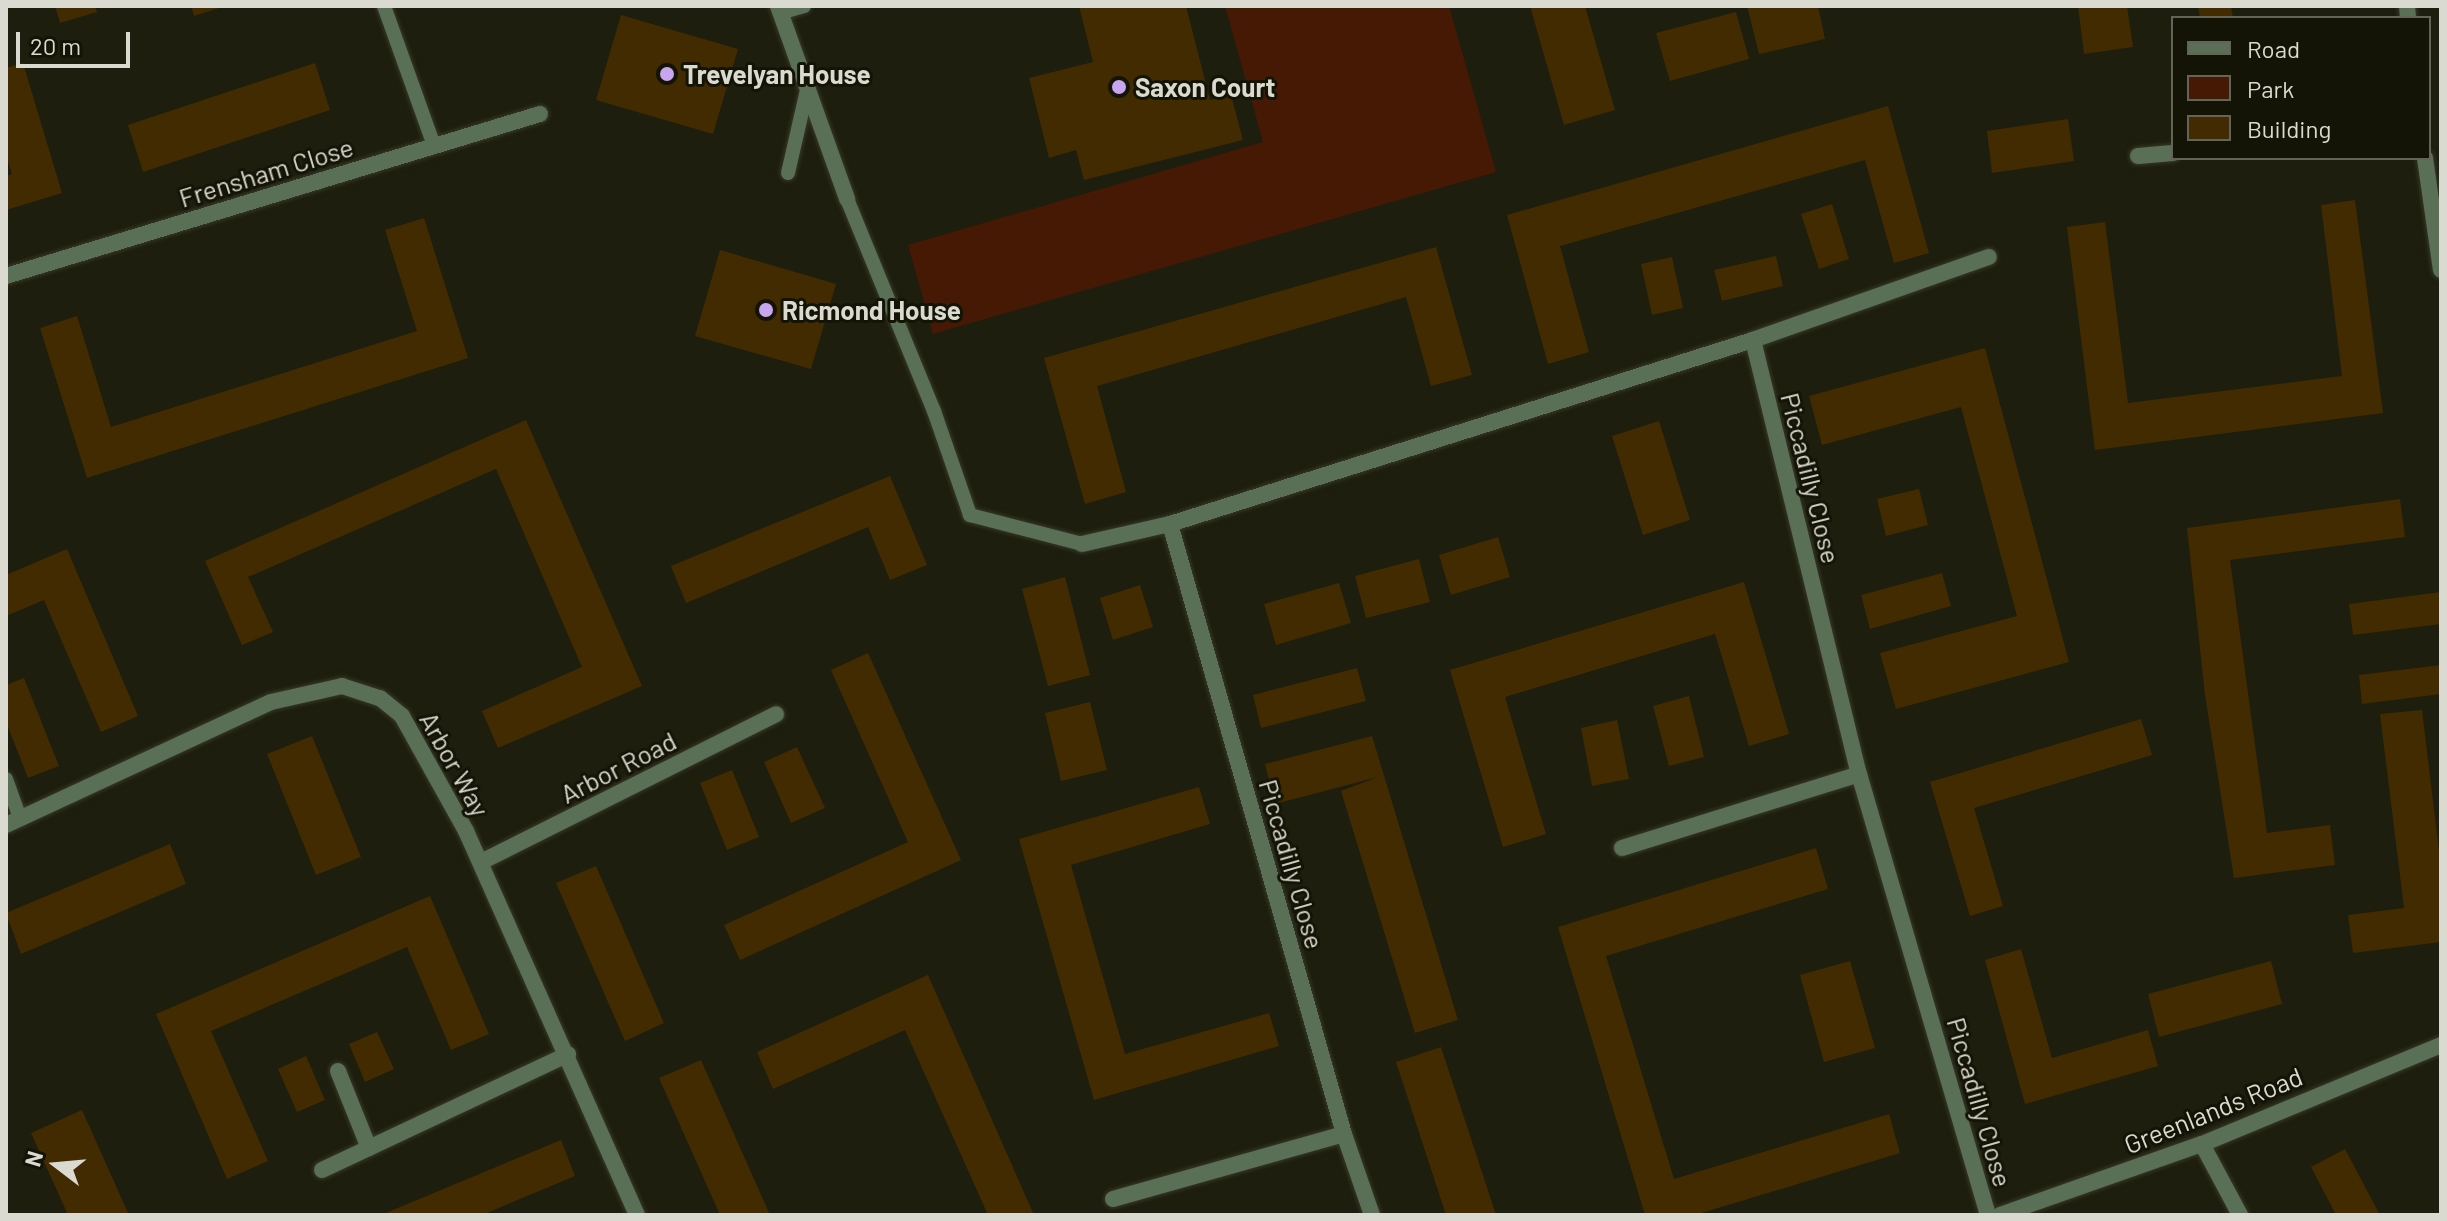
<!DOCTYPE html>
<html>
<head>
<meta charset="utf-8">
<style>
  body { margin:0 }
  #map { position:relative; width:2447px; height:1221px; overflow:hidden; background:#1d1e0e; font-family:Barlow,sans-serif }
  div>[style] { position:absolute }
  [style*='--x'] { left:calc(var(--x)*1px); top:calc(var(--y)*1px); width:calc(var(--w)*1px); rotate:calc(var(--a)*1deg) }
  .green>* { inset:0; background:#461904 }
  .building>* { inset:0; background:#422b01 }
  .roads { filter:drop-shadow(0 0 2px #373829) drop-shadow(0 0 2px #373829) }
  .service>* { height:14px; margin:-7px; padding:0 7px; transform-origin:7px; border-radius:7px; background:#597056 }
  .minor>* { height:16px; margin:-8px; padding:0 8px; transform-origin:8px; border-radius:8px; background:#597056 }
  .tertiary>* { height:16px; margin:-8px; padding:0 8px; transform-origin:8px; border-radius:8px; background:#597056 }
  .dots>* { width:22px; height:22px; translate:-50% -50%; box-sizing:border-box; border:4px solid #141406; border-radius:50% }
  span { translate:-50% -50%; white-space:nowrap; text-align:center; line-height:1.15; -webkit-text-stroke:6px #141406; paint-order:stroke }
  .poi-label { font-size:26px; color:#dadad0; font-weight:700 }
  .left { translate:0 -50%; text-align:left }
  .street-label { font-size:26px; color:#dadad0 }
  .frame { position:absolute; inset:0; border:8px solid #dadad0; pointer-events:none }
  .legend { position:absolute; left:2171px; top:16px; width:260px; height:144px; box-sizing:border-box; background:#141406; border:2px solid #636357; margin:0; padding:10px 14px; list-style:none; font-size:24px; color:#dadad0 }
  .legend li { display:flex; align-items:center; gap:16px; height:40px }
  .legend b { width:40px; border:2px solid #636357 }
  .north { position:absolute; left:16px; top:1125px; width:80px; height:80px; -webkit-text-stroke:6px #141406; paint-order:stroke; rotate:286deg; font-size:22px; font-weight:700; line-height:32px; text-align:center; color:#dadad0 }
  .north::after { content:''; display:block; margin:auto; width:28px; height:36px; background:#dadad0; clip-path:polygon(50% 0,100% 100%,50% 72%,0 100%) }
  .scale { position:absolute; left:16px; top:32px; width:114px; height:36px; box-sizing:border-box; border:4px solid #dadad0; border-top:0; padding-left:10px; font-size:24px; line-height:28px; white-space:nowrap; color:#dadad0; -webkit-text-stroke:6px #141406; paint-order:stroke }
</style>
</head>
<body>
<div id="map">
  <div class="green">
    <i style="clip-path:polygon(1225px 6px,1449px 6px,1496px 172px,933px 334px,908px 245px,1263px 142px)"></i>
  </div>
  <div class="building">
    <i style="clip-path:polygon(55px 6px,95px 6px,97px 12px,60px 23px)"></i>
    <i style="clip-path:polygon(191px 6px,222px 6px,222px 7px,194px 16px)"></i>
    <i style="clip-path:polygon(1079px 6px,1186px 6px,1210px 100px,1231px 95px,1243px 140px,1084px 180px,1076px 150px,1049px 158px,1029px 78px,1093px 62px)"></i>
    <i style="clip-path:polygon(1530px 6px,1585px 6px,1615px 110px,1564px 125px)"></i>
    <i style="clip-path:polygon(1747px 6px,1818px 6px,1825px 39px,1759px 54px)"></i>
    <i style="clip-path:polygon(2078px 6px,2127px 6px,2133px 47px,2084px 54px)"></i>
    <i style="clip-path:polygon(2198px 6px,2231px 6px,2233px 18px,2200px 18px)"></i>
    <i style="clip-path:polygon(1736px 12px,1749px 59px,1670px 81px,1656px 33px)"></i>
    <i style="clip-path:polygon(621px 15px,738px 49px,713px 134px,596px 100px)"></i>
    <i style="clip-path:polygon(23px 63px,62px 193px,6px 210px,6px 176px,12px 174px,6px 155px,6px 68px)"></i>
    <i style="clip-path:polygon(315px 63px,330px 110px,143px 172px,128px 125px)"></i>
    <i style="clip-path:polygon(1888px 106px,1929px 253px,1894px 263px,1865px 160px,1560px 246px,1589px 352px,1548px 364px,1507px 215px)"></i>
    <i style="clip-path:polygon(2068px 119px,2074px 161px,1992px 173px,1987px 131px)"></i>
    <i style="clip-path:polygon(2355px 200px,2383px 413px,2095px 450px,2067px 227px,2105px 222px,2128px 403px,2342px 376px,2321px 205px)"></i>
    <i style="clip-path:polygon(1832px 204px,1849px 259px,1819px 269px,1801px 214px)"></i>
    <i style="clip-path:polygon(424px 218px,468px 358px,87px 478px,40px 328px,77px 316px,111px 427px,417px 331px,385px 230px)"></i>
    <i style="clip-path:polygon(1436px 247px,1472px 375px,1431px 386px,1406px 297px,1097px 386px,1126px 492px,1085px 504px,1044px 358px)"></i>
    <i style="clip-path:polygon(720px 250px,836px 284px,811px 369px,695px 336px)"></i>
    <i style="clip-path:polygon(1776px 256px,1783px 286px,1722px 301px,1714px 270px)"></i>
    <i style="clip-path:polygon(1672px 257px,1683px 308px,1652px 315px,1641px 264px)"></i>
    <i style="clip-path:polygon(1985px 348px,2069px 662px,1896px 709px,1880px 653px,2017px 616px,1961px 407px,1822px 445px,1809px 396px)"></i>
    <i style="clip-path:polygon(526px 420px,642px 686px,498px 748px,482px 711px,582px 667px,496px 469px,248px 577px,273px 632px,242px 645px,205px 561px)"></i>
    <i style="clip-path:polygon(1659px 421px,1690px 520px,1643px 535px,1612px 436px)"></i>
    <i style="clip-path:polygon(890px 476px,927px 565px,890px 580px,868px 527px,686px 603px,671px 566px)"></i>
    <i style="clip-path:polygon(1919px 489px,1928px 525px,1886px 536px,1877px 499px)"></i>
    <i style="clip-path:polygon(2400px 499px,2405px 537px,2230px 560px,2267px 833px,2330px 825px,2335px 865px,2234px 878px,2205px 695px,2187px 528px)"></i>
    <i style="clip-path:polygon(1498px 537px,1510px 577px,1451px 595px,1439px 555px)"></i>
    <i style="clip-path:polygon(67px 549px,138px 716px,101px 732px,44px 600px,6px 616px,6px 575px)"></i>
    <i style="clip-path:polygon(1419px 559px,1430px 602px,1366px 618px,1355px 576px)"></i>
    <i style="clip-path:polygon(1942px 573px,1951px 606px,1870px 629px,1861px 595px)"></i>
    <i style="clip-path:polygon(1065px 577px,1090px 675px,1048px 686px,1022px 589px)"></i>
    <i style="clip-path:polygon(1744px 582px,1789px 734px,1749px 746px,1715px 634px,1505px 697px,1546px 834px,1503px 847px,1450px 670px)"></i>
    <i style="clip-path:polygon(1339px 583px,1351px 623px,1276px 645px,1264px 604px)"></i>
    <i style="clip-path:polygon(1140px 585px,1153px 627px,1113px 640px,1100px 598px)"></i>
    <i style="clip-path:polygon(2441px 592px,2441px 624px,2353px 635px,2349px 604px)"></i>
    <i style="clip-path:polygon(868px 653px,961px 860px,740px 960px,724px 925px,908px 842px,831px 670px)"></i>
    <i style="clip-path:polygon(2441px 665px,2441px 694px,2362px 704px,2359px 675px)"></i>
    <i style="clip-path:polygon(1357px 668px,1366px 701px,1261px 728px,1253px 695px)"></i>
    <i style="clip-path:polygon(24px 678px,59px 766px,28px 778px,6px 722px,6px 685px)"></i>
    <i style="clip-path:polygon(1689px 696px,1704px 757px,1669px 766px,1653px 706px)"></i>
    <i style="clip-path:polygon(1090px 702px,1107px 770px,1061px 781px,1045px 713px)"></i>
    <i style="clip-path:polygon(2422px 710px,2441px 867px,2441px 942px,2353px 953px,2348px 915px,2404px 908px,2380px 714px)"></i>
    <i style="clip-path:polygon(2141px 719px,2152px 755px,1974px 808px,2003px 906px,1970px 916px,1930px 782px)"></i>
    <i style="clip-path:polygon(1617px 720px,1629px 779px,1592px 786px,1581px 728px)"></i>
    <i style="clip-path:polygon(312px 736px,361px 857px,316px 875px,267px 754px)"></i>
    <i style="clip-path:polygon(1372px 736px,1458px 1020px,1415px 1033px,1341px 791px,1378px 777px,1275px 804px,1265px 764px)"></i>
    <i style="clip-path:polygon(797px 747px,825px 808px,791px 823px,764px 762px)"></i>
    <i style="clip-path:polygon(732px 770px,759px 837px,727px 850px,700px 783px)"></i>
    <i style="clip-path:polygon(1199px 787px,1210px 824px,1071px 865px,1125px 1054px,1269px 1013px,1279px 1046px,1094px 1100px,1019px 839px)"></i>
    <i style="clip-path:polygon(170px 844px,186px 884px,21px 954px,6px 913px)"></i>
    <i style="clip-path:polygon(1816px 848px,1828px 889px,1606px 956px,1674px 1179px,1889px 1114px,1900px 1153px,1695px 1215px,1645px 1215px,1558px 927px)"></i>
    <i style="clip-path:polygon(596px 866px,664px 1023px,625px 1041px,556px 883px)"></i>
    <i style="clip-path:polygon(430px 896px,489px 1034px,451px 1050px,407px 947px,211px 1031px,268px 1161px,227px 1179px,156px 1014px)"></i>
    <i style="clip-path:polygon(2021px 949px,2052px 1058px,2148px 1030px,2158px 1066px,2025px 1104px,1985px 960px)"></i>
    <i style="clip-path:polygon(1850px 961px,1875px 1048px,1824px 1062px,1800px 975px)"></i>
    <i style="clip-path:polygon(2271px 961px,2282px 1004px,2159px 1037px,2148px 994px)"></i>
    <i style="clip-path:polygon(928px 975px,1034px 1215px,988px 1215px,905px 1030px,773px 1089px,757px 1052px)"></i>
    <i style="clip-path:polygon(377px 1032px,394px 1069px,365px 1082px,349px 1044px)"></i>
    <i style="clip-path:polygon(1441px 1047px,1496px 1215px,1446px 1215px,1396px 1062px)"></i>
    <i style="clip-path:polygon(306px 1056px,325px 1100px,297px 1112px,278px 1069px)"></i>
    <i style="clip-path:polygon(701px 1060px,770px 1215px,720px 1215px,659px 1078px)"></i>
    <i style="clip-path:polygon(82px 1110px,129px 1215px,68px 1215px,31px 1133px)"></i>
    <i style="clip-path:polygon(561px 1140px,575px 1176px,482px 1215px,381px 1215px)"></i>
    <i style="clip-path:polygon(2345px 1149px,2380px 1215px,2336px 1215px,2311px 1167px)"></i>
  </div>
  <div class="roads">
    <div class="service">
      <i style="--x:384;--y:6;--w:149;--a:70.3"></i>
      <i style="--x:780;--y:13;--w:25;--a:-16"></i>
      <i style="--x:788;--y:173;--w:85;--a:-77.1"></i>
      <i style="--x:847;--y:199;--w:229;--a:67.7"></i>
      <i style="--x:934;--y:411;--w:110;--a:70.9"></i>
      <i style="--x:970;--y:515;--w:116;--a:14.5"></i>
      <i style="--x:6;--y:779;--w:41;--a:70.3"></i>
    </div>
    <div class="minor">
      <i style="--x:778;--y:6;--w:205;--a:70.3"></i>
      <i style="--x:2407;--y:6;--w:12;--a:85"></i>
      <i style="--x:2138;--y:156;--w:35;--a:-5"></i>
      <i style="--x:2425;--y:158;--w:113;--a:81.9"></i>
      <i style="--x:6;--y:276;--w:558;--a:-16.88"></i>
      <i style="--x:1753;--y:340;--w:250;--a:-19.4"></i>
      <i style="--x:1170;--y:524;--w:634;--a:74.08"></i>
      <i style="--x:1344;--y:1134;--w:86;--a:70.9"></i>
      <i style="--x:1082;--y:544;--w:90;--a:-12.8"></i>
      <i style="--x:1170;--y:524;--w:611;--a:-17.52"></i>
      <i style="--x:1753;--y:340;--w:447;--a:76.3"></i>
      <i style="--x:1859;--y:774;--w:459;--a:73.7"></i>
      <i style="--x:6;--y:825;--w:292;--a:-24.9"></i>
      <i style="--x:271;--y:702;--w:73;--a:-12.7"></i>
      <i style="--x:342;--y:686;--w:40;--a:18"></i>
      <i style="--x:380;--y:698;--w:28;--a:39"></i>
      <i style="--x:402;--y:716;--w:132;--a:60.9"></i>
      <i style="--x:466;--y:831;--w:420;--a:66"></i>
      <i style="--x:1622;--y:848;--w:248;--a:-17.3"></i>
      <i style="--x:481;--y:862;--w:330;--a:-26.6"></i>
      <i style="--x:338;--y:1071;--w:83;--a:68.1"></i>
      <i style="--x:2202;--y:1144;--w:81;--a:61.8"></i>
      <i style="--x:322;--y:1170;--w:272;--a:-25.2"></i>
      <i style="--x:1113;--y:1199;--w:240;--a:-15.7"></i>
    </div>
    <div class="tertiary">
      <i style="--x:2000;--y:1215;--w:214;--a:-19.4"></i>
      <i style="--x:2202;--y:1144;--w:259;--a:-22.5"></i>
    </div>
  </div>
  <div class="dots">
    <i style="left:667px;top:74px;background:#c8a5ef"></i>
    <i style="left:1119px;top:87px;background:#c8a5ef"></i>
    <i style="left:766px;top:310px;background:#c8a5ef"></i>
  </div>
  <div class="poi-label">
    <span class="left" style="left:683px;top:74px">Trevelyan House</span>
    <span class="left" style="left:1135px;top:87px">Saxon Court</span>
    <span class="left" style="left:782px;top:310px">Ricmond House</span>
  </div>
  <div class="street-label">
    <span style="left:266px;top:172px;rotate:-17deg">Frensham Close</span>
    <span style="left:1811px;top:478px;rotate:76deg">Piccadilly Close</span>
    <span style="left:455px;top:764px;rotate:61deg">Arbor Way</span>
    <span style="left:618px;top:767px;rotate:-27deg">Arbor Road</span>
    <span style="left:1292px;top:864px;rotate:74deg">Piccadilly Close</span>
    <span style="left:1980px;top:1102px;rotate:74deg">Piccadilly Close</span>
    <span style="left:2213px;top:1110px;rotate:-22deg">Greenlands Road</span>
  </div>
  <div class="frame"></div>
  <ul class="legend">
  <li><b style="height:10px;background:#597056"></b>Road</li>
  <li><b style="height:22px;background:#461904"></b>Park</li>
  <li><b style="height:22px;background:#422b01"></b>Building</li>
  </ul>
  <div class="north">N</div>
  <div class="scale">20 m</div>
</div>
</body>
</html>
